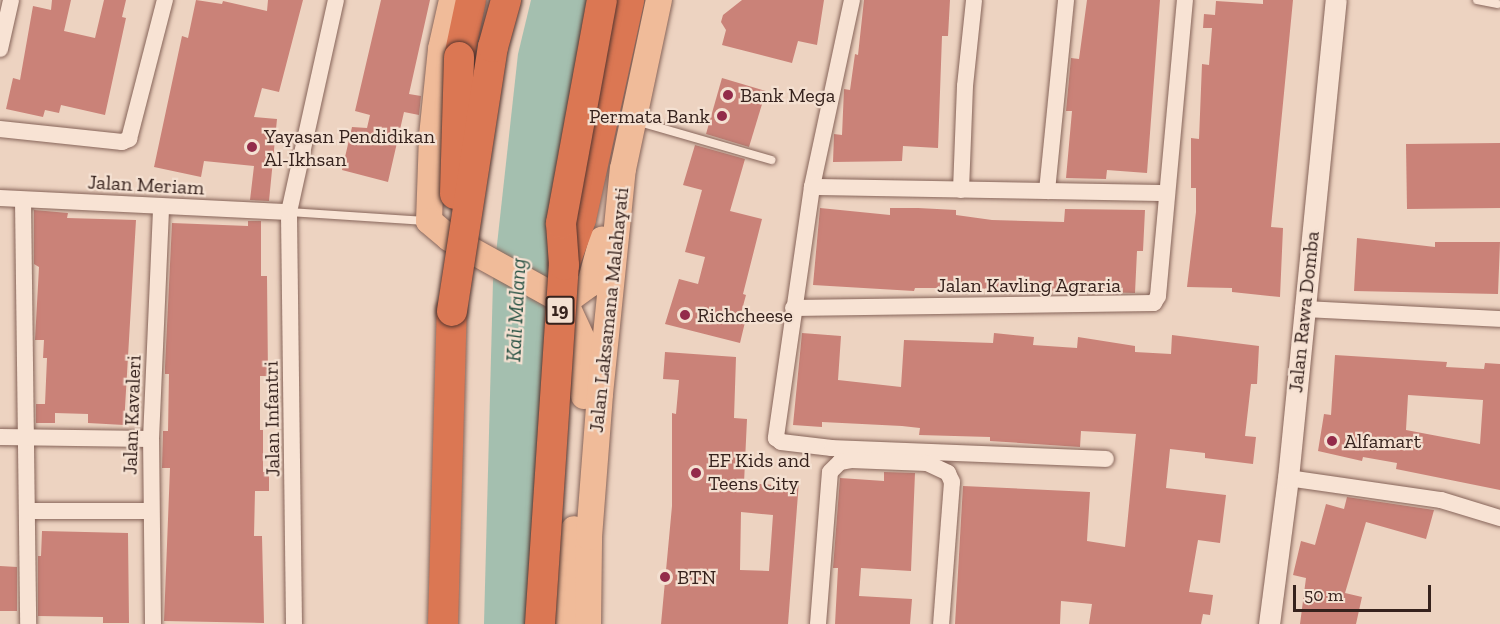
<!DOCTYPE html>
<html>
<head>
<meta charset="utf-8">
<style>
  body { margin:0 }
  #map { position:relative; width:1500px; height:624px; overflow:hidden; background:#edd3c1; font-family:"Zilla Slab",serif }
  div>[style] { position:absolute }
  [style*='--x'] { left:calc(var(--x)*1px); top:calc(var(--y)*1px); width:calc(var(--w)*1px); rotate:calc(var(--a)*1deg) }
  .water>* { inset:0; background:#a4bfaf }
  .building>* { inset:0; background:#ca8278 }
  .roads { filter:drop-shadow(0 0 2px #866459) drop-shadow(0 0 2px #866459) }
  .service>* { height:8px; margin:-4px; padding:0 4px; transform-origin:4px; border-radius:4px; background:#f8e3d4 }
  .minor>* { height:16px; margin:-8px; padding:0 8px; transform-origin:8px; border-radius:8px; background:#f8e3d4 }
  .tertiary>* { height:21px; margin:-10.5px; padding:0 10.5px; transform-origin:10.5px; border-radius:10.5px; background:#f8e3d4 }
  .primary>* { height:26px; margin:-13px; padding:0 13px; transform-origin:13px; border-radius:13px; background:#f0bb99 }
  .motorway>* { height:30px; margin:-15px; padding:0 15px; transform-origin:15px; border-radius:15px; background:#db7753 }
  .bridges { filter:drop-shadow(0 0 2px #53342e) drop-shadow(0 0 2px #53342e) }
  .motorway-bridge>* { height:30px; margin:-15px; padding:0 15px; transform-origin:15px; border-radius:15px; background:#db7753 }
  .dots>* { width:16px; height:16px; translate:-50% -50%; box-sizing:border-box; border:3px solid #f4e0d1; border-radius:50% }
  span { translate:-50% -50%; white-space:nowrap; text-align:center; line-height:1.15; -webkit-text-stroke:4.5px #f4e0d1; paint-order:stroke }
  .shield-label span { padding:2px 4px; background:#f4e0d1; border:2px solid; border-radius:4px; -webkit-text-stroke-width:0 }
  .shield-label { font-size:18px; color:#36221d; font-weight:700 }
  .poi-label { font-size:20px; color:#36221d }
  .left { translate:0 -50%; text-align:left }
  .right { translate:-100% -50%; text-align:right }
  .street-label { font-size:20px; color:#36221d }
  .water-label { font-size:21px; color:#2d5547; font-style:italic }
  .scale { position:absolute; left:1293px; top:585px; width:138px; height:27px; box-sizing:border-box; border:3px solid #36221d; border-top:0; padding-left:8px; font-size:18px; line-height:21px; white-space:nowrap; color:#36221d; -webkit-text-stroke:4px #f4e0d1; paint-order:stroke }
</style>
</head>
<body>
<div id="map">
  <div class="water">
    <i style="clip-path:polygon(531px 0,607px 0,540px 624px,484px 624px,493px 281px,518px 54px)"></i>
  </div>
  <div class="building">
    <i style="clip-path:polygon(52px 0,71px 0,64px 31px,95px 38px,104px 0,126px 0,122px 17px,126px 18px,105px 115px,61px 105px,59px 113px,45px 110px,43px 117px,6px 109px,13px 78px,20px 80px,33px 6px,51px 10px)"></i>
    <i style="clip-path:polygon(196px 0,222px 4px,223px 1px,267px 11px,268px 0,303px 0,279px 92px,262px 88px,254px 117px,277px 119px,269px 201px,250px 200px,254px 166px,204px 161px,201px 177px,154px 167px,182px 36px,188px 38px)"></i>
    <i style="clip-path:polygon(381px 0,430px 0,409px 94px,421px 96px,419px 115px,404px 112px,388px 182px,342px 170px,352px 127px,367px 128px,370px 115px,355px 111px)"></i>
    <i style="clip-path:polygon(742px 0,824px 0,817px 45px,798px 41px,792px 63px,722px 45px,726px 30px,721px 22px,723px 15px)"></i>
    <i style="clip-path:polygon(864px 0,950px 0,948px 36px,942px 36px,938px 148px,903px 146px,902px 161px,833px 162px,834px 134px,842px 135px,844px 89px,850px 90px,855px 54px,858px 55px)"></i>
    <i style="clip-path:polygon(1087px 0,1160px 0,1147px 173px,1107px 170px,1106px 179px,1066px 178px,1072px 111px,1066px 111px,1071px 58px,1079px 59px)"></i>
    <i style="clip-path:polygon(1263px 0,1293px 0,1271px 227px,1283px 228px,1280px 297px,1232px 292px,1232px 288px,1187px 287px,1196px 212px,1196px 188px,1191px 188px,1191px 138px,1199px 139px,1202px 64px,1209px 65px,1212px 28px,1203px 28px,1204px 14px,1215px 15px,1216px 1px,1263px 4px)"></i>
    <i style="clip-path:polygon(722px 78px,766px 91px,749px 147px,706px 134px)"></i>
    <i style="clip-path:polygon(1500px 143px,1500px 208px,1407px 209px,1406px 144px)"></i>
    <i style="clip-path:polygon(695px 145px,745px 159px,730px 211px,762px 219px,743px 294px,746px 295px,740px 317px,746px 318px,740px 343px,665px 324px,679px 279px,698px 284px,705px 257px,685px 252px,702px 190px,683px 185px)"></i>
    <i style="clip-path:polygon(820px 208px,890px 215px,890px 208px,918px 208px,956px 210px,956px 215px,992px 220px,1064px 222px,1065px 209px,1145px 210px,1143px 251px,1137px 251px,1135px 293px,959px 288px,915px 288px,914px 291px,813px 285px)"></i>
    <i style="clip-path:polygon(34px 210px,68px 213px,67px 218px,136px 220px,124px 425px,88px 423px,88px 414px,55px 413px,55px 423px,36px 423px,36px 404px,45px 404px,47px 358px,43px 358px,44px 340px,35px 340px,39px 267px,34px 264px)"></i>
    <i style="clip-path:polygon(248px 221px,261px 221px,261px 276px,267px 276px,268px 376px,260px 376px,260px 430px,263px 430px,263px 472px,269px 472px,269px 491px,255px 491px,254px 536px,262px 536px,264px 623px,164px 621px,170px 468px,162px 468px,163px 431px,168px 431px,169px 374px,165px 374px,165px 367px,172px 223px,248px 226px)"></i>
    <i style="clip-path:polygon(1357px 238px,1435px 247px,1435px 242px,1500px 242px,1498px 294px,1354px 291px)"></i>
    <i style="clip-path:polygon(802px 333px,841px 336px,838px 380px,901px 387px,904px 340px,993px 343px,994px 333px,1034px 337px,1033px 345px,1077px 348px,1078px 337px,1135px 346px,1135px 352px,1171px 354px,1172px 335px,1259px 346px,1257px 384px,1251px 384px,1245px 436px,1256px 437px,1253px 464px,1205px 458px,1205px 453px,1170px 449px,1166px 488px,1226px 495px,1220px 543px,1198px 540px,1189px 592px,1213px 595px,1210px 615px,1203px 614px,1201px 624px,1089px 624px,1092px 604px,1061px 601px,1060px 624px,955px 624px,963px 486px,1090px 492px,1087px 541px,1125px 547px,1136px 434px,1081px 431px,1080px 447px,990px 441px,990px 437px,919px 435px,920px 428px,902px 426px,822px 422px,822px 427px,793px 425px)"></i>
    <i style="clip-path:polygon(evenodd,665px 352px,736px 357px,734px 418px,747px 419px,744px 483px,775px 485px,776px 480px,799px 481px,788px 624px,661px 624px,672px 506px,672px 413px,676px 414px,679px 380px,663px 379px,665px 352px,741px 512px,773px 515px,769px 571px,740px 570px,741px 512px)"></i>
    <i style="clip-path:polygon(evenodd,1335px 355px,1447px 362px,1446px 367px,1484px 369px,1485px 363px,1500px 364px,1500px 490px,1396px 469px,1397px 463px,1363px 457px,1362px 461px,1318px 451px,1324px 414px,1331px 415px,1335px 355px,1408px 395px,1483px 400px,1480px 444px,1406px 430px,1408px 395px)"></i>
    <i style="clip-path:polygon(884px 472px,915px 473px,911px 571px,861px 568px,859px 596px,912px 599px,910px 624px,835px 624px,838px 568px,833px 568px,840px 478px,884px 481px)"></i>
    <i style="clip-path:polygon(1347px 497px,1434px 510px,1426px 539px,1366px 522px,1345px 593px,1362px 597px,1356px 624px,1300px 624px,1306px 578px,1293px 575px,1301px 541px,1315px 545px,1326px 504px,1344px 509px)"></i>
    <i style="clip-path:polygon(42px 531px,128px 533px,129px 623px,103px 623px,103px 617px,38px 616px,38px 556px,41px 556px)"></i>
    <i style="clip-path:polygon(0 566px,17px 567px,17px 611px,0 611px)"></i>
  </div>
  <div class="roads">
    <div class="service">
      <i style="--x:1477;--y:0;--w:21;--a:11"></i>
      <i style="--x:636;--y:121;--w:141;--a:16.1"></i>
      <i style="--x:289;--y:212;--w:137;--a:3.8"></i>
    </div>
    <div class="minor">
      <i style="--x:852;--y:0;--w:191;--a:102.1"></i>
      <i style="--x:812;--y:187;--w:254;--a:98.2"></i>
      <i style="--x:776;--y:438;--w:6;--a:39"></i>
      <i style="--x:781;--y:442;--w:51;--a:6.7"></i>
      <i style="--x:832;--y:448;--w:274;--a:2.3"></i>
      <i style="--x:0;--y:49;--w:50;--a:-77.3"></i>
      <i style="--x:0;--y:129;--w:123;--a:6.1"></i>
      <i style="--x:122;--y:142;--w:8;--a:-23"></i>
      <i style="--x:129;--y:139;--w:144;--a:-75.5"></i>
      <i style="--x:812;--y:187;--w:355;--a:1"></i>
      <i style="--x:961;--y:190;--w:104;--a:-87.8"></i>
      <i style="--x:965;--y:86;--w:86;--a:-84"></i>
      <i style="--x:1047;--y:191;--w:192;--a:-84.3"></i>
      <i style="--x:0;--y:198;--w:289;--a:2.8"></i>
      <i style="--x:23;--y:200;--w:424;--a:89.3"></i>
      <i style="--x:793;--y:308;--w:361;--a:-0.8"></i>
      <i style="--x:1154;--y:303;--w:8;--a:-60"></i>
      <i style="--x:1158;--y:296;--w:297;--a:-84.8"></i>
      <i style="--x:1303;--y:309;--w:197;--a:2.9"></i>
      <i style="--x:0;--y:437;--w:151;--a:0.8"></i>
      <i style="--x:1288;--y:478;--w:155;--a:8.2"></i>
      <i style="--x:1441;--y:500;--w:62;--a:17"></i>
      <i style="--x:27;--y:511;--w:123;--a:0"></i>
      <i style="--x:153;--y:624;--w:185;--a:-90.6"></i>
      <i style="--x:151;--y:439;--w:231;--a:-87.5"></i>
      <i style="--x:294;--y:624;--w:412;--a:-90.7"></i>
      <i style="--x:289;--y:212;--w:217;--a:-77.5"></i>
      <i style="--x:818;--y:624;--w:152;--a:-85.5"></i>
      <i style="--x:830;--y:472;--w:14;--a:-45"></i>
      <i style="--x:840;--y:462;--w:11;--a:-10"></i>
      <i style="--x:851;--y:460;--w:76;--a:2.3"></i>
      <i style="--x:927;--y:463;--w:23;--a:25"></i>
      <i style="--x:948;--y:473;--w:10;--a:66"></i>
      <i style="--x:952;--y:482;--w:142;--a:94.4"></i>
    </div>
    <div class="tertiary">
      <i style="--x:1269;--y:624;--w:147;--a:-82.6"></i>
      <i style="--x:1288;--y:478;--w:480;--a:-84.3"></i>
    </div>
    <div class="primary">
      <i style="--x:452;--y:0;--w:50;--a:102.7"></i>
      <i style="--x:441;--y:49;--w:87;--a:95.9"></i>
      <i style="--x:432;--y:136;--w:85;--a:92"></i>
      <i style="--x:429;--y:221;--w:26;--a:40"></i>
      <i style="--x:449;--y:238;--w:132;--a:28.9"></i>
      <i style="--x:565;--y:302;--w:47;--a:65.1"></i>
      <i style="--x:585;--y:345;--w:51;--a:91.1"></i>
      <i style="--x:565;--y:302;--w:31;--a:-36"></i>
      <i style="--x:590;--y:284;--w:46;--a:-74.7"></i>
      <i style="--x:568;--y:624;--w:95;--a:-86.4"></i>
      <i style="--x:588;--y:624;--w:87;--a:-89.3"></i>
      <i style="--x:589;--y:537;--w:143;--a:-85.6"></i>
      <i style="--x:600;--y:394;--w:226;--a:-84.2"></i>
      <i style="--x:623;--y:169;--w:173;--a:-78"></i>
    </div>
    <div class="motorway">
      <i style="--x:459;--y:57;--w:58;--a:-78.1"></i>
      <i style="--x:564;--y:265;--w:49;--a:-69.7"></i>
      <i style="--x:581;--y:219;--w:224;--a:-77.6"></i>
      <i style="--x:443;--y:624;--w:313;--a:-88.4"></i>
    </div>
  </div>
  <div class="bridges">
    <div class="motorway-bridge">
      <i style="--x:455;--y:194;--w:137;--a:-88.3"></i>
      <i style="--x:452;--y:311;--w:267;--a:-81.2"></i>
      <i style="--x:493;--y:47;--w:49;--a:-74.5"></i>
      <i style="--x:540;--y:624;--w:360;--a:-86.2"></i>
      <i style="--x:564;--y:265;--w:42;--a:-94.1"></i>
      <i style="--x:561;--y:223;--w:227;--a:-79.6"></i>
    </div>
  </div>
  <div class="dots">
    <i style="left:728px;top:95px;background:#932b4a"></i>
    <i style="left:722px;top:116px;background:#932b4a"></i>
    <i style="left:252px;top:147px;background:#932b4a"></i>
    <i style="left:685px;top:315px;background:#932b4a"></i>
    <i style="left:1332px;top:441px;background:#932b4a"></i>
    <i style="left:696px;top:473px;background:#932b4a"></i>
    <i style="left:665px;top:577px;background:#932b4a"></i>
  </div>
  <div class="shield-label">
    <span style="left:560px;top:310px">19</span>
  </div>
  <div class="poi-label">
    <span class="left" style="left:740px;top:95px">Bank Mega</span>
    <span class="right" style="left:710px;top:116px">Permata Bank</span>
    <span class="left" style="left:264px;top:148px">Yayasan Pendidikan<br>Al-Ikhsan</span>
    <span class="left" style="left:697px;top:315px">Richcheese</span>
    <span class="left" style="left:1344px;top:441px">Alfamart</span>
    <span class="left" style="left:708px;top:472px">EF Kids and<br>Teens City</span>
    <span class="left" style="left:677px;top:577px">BTN</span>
  </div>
  <div class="street-label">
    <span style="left:146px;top:185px;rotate:3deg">Jalan Meriam</span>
    <span style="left:1029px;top:285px">Jalan Kavling Agraria</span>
    <span style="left:609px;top:310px;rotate:-84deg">Jalan Laksamana Malahayati</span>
    <span style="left:1304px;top:312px;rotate:-84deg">Jalan Rawa Domba</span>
    <span style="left:132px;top:415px;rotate:-88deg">Jalan Kavaleri</span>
    <span style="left:272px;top:419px;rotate:-91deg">Jalan Infantri</span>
  </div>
  <div class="water-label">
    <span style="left:516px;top:310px;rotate:-87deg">Kali Malang</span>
  </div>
  <div class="scale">50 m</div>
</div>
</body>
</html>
